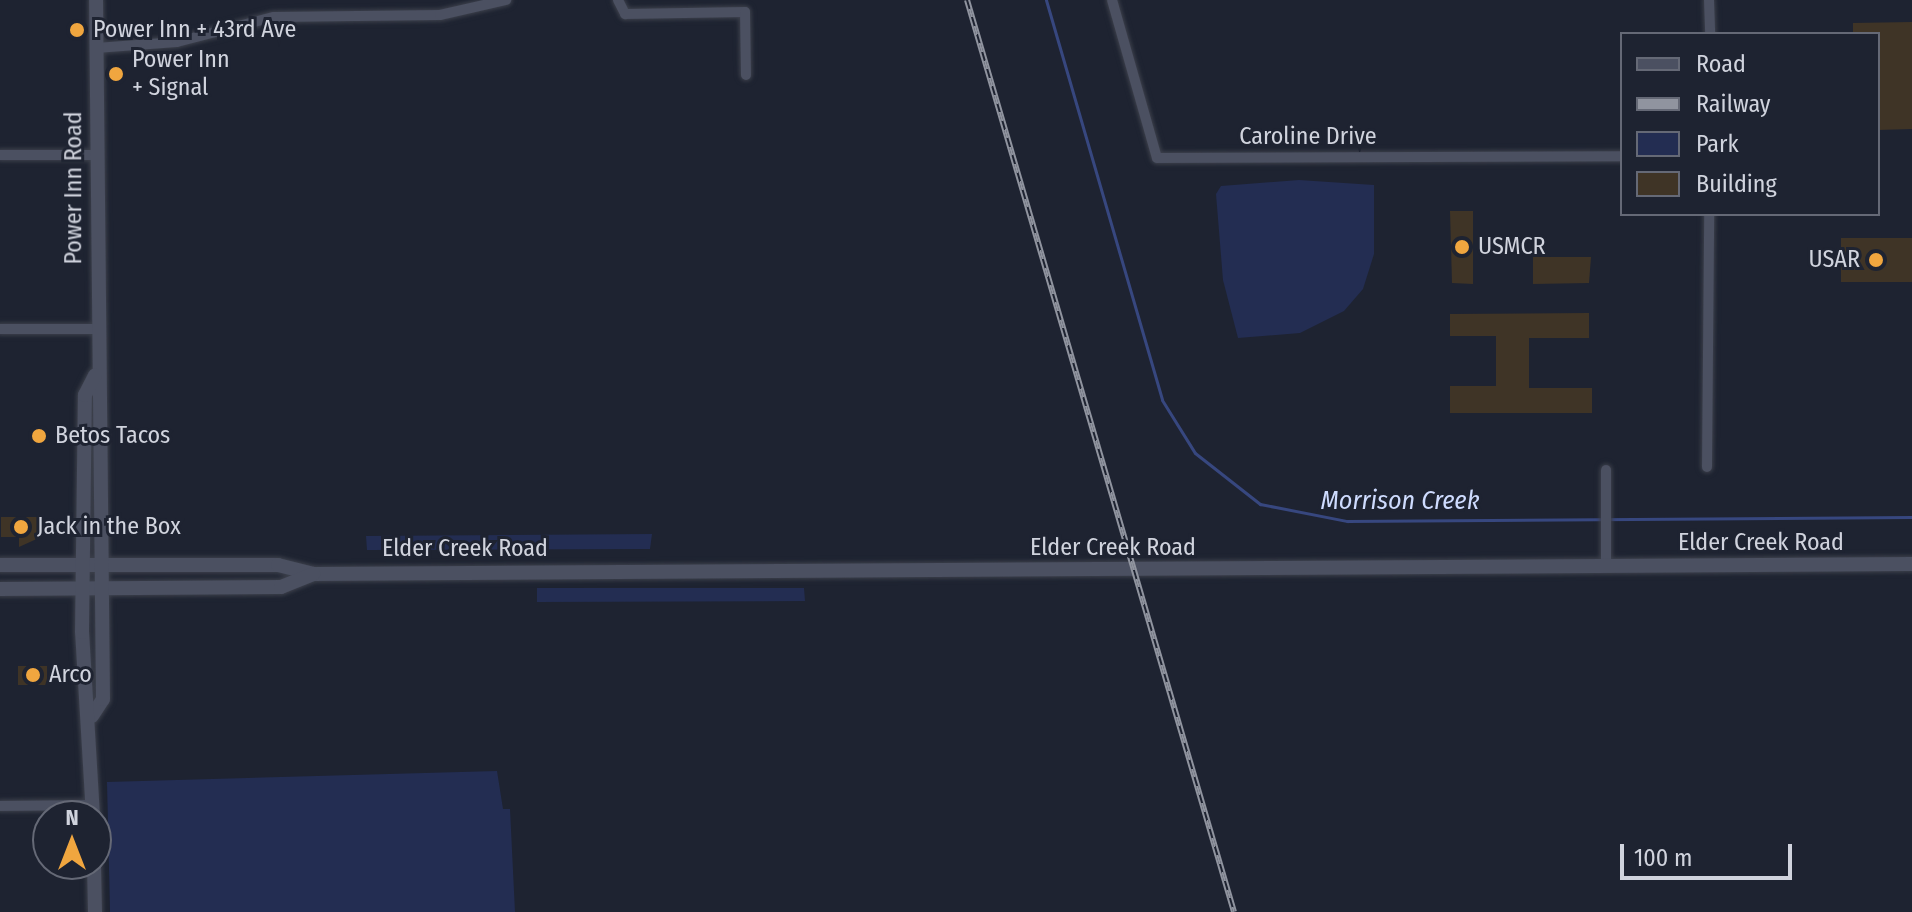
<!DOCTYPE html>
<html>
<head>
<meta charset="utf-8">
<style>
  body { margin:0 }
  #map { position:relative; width:1912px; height:912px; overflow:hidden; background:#1e2331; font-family:"Fira Sans Condensed",sans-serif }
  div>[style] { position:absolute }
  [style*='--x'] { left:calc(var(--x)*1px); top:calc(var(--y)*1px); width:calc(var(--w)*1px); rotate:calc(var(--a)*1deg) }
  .green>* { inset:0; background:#232d52 }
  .stream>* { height:3px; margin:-1.5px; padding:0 1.5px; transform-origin:1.5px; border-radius:1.5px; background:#37477f }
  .building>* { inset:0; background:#3f3426 }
  .roads { filter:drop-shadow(0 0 2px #3c404b) drop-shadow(0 0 2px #3c404b) }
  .street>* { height:10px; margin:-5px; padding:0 5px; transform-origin:5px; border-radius:5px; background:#4b5061 }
  .secondary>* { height:14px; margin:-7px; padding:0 7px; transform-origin:7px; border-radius:7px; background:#4b5061 }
  .rail>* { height:6px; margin-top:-3px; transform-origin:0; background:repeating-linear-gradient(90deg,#1e2331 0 9px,#90949f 0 18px); box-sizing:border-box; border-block:2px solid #90949f }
  .dots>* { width:22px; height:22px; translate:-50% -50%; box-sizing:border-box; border:4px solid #1e2331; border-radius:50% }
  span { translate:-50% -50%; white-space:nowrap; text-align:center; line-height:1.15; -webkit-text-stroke:6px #1e2331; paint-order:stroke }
  .poi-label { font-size:24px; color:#d0d3dd }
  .left { translate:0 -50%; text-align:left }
  .right { translate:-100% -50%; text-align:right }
  .street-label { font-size:24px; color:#d0d3dd }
  .water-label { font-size:26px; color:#cedbfe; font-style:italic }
  .legend { position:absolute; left:1620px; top:32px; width:260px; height:184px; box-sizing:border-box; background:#1e2331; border:2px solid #656976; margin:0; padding:10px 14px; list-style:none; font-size:24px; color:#d0d3dd }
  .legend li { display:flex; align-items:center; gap:16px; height:40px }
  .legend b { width:40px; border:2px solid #656976 }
  .north { position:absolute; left:32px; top:800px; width:80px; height:80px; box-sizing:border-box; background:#1e2331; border:2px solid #656976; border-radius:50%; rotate:0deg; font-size:22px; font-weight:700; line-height:32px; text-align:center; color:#d0d3dd }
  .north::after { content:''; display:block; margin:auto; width:28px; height:36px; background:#f0a63f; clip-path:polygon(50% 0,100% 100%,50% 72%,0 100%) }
  .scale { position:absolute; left:1620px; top:844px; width:172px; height:36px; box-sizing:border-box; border:4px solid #d0d3dd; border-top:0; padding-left:10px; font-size:24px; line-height:28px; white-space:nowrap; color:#d0d3dd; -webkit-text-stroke:6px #1e2331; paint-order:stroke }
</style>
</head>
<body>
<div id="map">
  <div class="green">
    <i style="clip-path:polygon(1299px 180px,1374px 185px,1374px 254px,1363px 289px,1344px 311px,1300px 333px,1238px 338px,1223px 280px,1216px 194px,1221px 186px)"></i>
    <i style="clip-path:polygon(652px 534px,650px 549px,367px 550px,366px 536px)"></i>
    <i style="clip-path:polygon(537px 588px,804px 588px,805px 601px,537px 602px)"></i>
    <i style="clip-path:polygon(497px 771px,503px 809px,510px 809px,515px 912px,110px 912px,107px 782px)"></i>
  </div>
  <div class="stream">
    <i style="--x:1046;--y:0;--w:416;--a:73.8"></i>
    <i style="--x:1162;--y:400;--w:62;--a:58.1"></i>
    <i style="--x:1195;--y:453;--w:83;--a:38.1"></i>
    <i style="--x:1260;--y:504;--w:89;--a:11.1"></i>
    <i style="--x:1347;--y:521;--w:565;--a:-0.41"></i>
  </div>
  <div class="building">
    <i style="clip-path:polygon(1912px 22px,1912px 129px,1878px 130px,1878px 34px,1853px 34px,1853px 23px)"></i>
    <i style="clip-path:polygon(1450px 211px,1473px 211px,1473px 284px,1452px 283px)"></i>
    <i style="clip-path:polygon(1841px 238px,1912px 238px,1912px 282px,1841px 282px)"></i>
    <i style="clip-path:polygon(1533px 257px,1591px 257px,1589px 283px,1533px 284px)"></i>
    <i style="clip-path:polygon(1589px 313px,1589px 338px,1529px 338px,1529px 388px,1592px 388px,1592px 413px,1450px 413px,1450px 386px,1496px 386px,1496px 336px,1450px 336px,1450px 314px)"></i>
    <i style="clip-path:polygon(1px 517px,41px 517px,41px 537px,19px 547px,19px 537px,1px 537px)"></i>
    <i style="clip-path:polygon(18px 666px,47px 666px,47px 685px,18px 685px)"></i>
  </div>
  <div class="roads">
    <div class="street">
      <i style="--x:618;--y:0;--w:16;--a:63"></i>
      <i style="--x:625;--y:14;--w:120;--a:-1"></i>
      <i style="--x:745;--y:12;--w:63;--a:89.1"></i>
      <i style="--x:1112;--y:0;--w:164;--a:74.1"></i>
      <i style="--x:1157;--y:158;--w:465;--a:-0.2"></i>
      <i style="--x:1709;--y:0;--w:34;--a:88"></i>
      <i style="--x:96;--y:48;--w:81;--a:-4.2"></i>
      <i style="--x:177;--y:42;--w:100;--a:-14.5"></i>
      <i style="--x:274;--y:17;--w:166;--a:-0.7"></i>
      <i style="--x:440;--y:15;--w:68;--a:-12.8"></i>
      <i style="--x:0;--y:155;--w:96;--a:0"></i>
      <i style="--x:0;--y:329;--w:96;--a:0"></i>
      <i style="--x:1707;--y:467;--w:253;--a:-89.5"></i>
      <i style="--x:1606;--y:470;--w:95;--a:90"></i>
      <i style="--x:0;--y:806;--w:93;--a:-0.6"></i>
    </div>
    <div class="secondary">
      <i style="--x:0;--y:565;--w:278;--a:0"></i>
      <i style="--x:278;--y:565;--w:37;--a:14"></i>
      <i style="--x:314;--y:574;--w:1598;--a:-0.36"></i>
      <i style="--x:0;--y:589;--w:281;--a:-0.4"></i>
      <i style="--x:281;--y:587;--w:35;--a:-22"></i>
      <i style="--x:92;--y:716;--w:20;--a:-57"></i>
      <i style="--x:103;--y:699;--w:699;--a:-90.57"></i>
      <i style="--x:93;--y:816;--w:184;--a:-93.4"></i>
      <i style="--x:82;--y:632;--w:237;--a:-89.3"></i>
      <i style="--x:85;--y:395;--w:22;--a:-63"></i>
      <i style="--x:94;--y:864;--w:48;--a:88.8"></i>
    </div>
  </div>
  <div class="rail">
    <i style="--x:967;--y:0;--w:950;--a:73.68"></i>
  </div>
  <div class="dots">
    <i style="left:77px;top:30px;background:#f0a63f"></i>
    <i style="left:116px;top:74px;background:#f0a63f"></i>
    <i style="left:1462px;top:247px;background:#f0a63f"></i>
    <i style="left:1876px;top:260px;background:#f0a63f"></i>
    <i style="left:39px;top:436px;background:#f0a63f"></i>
    <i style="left:21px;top:527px;background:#f0a63f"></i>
    <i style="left:33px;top:675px;background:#f0a63f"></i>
  </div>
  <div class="poi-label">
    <span class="left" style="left:93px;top:30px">Power Inn + 43rd Ave</span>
    <span class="left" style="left:132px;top:74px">Power Inn<br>+ Signal</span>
    <span class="left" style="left:1478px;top:247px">USMCR</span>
    <span class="right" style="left:1860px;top:260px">USAR</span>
    <span class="left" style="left:55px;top:436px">Betos Tacos</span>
    <span class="left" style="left:37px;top:527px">Jack in the Box</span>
    <span class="left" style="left:49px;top:675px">Arco</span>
  </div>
  <div class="street-label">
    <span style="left:1308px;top:137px">Caroline Drive</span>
    <span style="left:74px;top:188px;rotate:-90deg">Power Inn Road</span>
    <span style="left:1761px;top:543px">Elder Creek Road</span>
    <span style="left:1113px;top:548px">Elder Creek Road</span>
    <span style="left:465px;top:549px">Elder Creek Road</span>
  </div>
  <div class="water-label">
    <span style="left:1400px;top:501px">Morrison Creek</span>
  </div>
  <ul class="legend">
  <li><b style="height:10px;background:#4b5061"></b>Road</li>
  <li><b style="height:10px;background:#90949f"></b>Railway</li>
  <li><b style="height:22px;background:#232d52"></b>Park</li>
  <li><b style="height:22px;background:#3f3426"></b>Building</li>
  </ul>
  <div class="north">N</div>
  <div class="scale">100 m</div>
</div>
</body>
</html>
